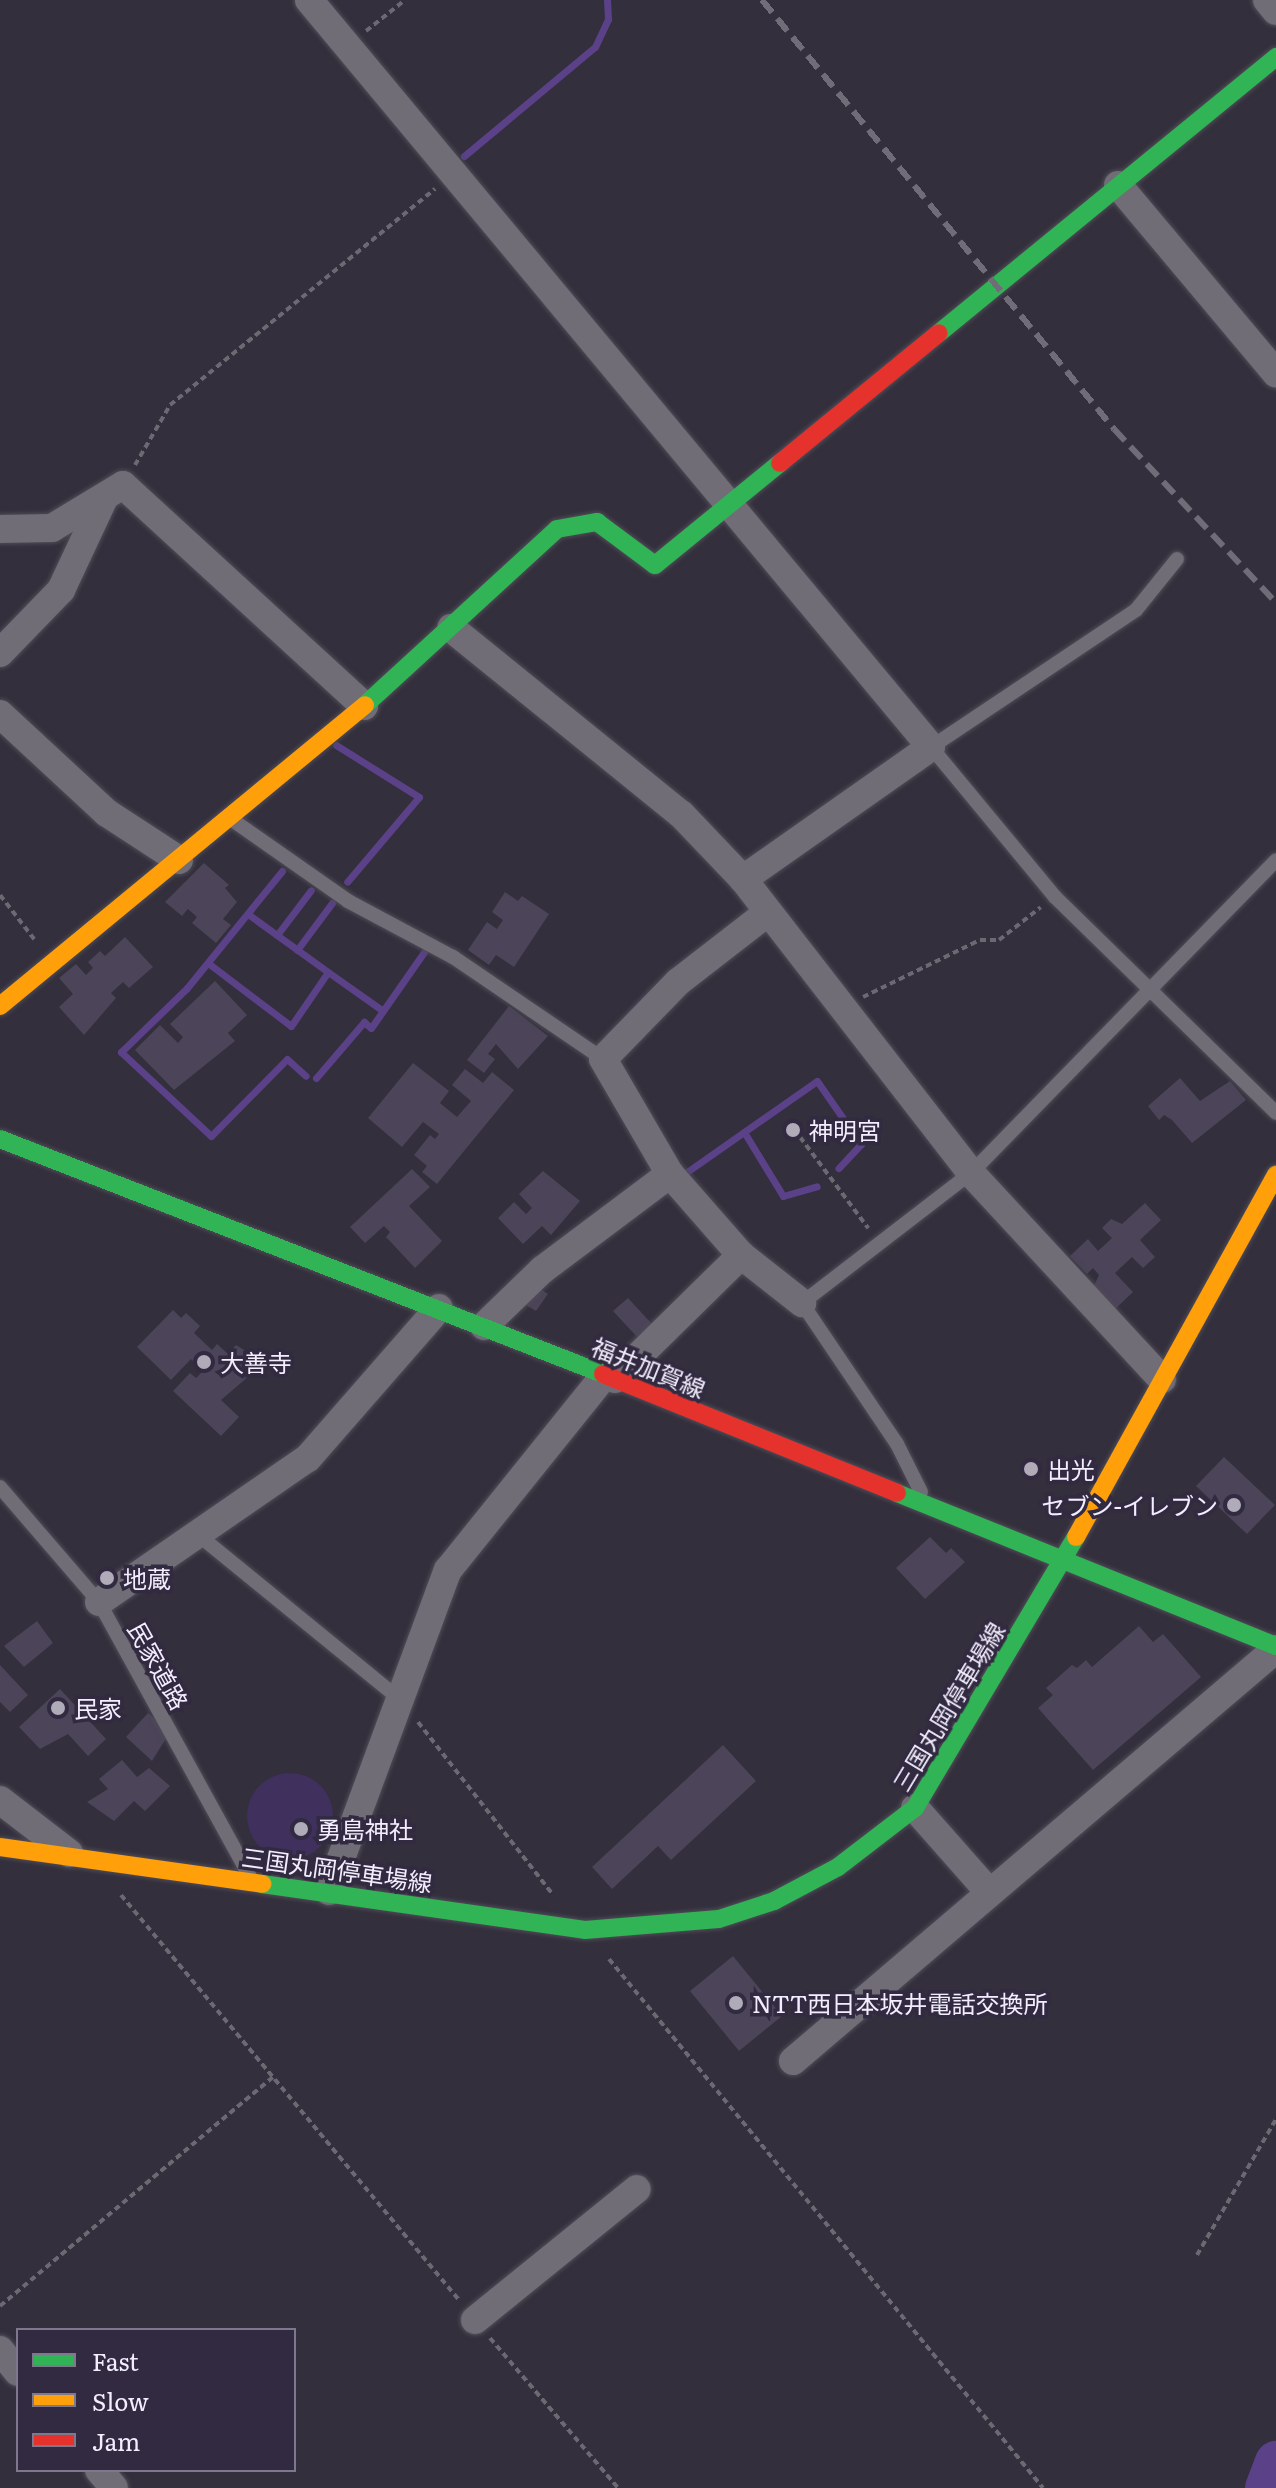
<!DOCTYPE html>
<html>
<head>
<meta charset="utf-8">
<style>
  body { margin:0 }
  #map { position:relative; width:1276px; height:2488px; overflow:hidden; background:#332f3c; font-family:Literata,"Noto Sans JP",serif }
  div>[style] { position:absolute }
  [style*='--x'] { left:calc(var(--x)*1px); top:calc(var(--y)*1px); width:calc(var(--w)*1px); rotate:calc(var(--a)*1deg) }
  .green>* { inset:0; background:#40305d }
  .round { border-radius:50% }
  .stream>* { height:7px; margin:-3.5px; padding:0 3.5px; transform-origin:3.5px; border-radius:3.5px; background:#5a4188 }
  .river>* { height:42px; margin:-21px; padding:0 21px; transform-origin:21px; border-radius:21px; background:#5a4188 }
  .building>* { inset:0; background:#4c4459 }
  .path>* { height:4px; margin-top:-2px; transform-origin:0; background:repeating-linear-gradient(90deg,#6c6972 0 6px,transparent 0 10px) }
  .roads { filter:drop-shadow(0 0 2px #4f4c57) drop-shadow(0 0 2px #4f4c57) }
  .lane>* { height:14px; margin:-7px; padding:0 7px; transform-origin:7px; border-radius:7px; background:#706d77 }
  .street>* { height:28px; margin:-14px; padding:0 14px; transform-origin:14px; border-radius:14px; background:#706d77 }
  .fast>* { height:18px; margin:-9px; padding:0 9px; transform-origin:9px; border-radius:9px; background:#30b455 }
  .slow>* { height:18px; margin:-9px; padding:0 9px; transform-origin:9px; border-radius:9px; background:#ff9f0a }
  .jam>* { height:18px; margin:-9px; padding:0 9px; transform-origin:9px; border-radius:9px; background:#e5322d }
  .rail>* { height:6px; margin-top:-3px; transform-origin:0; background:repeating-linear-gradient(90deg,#706d78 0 16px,transparent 0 24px) }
  .dots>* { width:22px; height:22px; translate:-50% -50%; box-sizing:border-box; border:4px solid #312a41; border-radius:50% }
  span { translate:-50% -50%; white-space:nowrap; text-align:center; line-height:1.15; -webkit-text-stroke:7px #312a41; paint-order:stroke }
  .poi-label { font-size:24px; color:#f2eefd }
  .left { translate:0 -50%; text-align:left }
  .right { translate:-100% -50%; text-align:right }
  .street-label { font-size:24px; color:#f2eefd }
  .legend { position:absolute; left:16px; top:2328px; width:280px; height:144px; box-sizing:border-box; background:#312a41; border:2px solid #7e788c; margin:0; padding:10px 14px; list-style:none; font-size:24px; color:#f2eefd }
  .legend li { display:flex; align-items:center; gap:16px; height:40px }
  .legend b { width:40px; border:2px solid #7e788c }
</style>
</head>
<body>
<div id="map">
  <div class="green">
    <i class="round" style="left:247px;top:1773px;width:86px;height:86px"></i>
  </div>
  <div class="stream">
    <i style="--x:464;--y:156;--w:170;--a:-39.8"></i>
    <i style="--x:595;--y:47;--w:31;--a:-65"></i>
    <i style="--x:608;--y:19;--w:19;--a:-93"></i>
    <i style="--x:336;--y:745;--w:98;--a:32.1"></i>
    <i style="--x:419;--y:797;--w:111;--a:130.3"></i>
    <i style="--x:282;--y:871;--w:151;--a:129.1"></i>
    <i style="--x:187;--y:988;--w:92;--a:135.9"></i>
    <i style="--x:121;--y:1052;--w:123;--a:43"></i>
    <i style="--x:211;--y:1136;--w:108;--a:-45.4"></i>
    <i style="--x:287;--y:1059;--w:25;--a:42"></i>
    <i style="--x:277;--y:935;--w:56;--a:-52.9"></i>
    <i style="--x:297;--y:950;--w:59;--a:-53.3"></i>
    <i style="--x:208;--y:963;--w:104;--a:37.2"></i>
    <i style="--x:291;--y:1026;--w:65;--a:-55.6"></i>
    <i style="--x:328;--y:972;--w:99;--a:-144.1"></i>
    <i style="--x:328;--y:972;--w:67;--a:35.3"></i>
    <i style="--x:316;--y:1078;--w:74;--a:-49.4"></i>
    <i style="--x:364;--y:1022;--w:9;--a:41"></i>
    <i style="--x:371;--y:1028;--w:93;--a:-55.1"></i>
    <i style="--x:744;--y:1132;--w:75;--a:58.6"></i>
    <i style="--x:783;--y:1196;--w:35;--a:-16"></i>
    <i style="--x:680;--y:1171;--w:5;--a:37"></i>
    <i style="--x:684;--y:1174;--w:162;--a:-35"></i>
    <i style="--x:817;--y:1081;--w:77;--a:55.1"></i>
    <i style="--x:861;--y:1144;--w:33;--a:133"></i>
  </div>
  <div class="river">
    <i style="--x:1266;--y:2488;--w:28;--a:-69"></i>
  </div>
  <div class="building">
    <i style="clip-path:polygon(204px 863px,229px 885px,225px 888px,237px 902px,223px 919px,231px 925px,216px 943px,192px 923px,197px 917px,188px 909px,182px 916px,165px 902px)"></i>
    <i style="clip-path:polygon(505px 892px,518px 901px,522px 896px,549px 914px,514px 967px,496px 955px,489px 965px,468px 950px,487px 922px,497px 929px,503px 920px,492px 912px)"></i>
    <i style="clip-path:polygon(125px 937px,153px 967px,129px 988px,123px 982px,111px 993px,116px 998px,84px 1035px,59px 1007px,73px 994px,59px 978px,76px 964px,86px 975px,93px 968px,88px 962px,100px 951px,105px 956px)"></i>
    <i style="clip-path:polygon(215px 981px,247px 1015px,228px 1033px,235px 1041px,174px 1090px,135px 1050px,160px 1025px,178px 1043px,183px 1037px,170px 1024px)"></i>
    <i style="clip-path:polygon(509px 1006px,548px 1036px,518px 1069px,496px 1044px,488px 1054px,495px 1059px,484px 1073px,467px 1060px)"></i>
    <i style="clip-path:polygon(413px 1063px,449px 1091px,440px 1103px,457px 1117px,471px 1101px,452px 1085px,465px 1069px,483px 1083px,492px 1072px,514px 1090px,437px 1184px,422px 1172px,427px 1166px,414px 1155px,430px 1135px,435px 1139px,439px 1134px,423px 1122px,402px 1147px,368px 1118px)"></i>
    <i style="clip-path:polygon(1180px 1078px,1200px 1101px,1230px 1081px,1246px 1100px,1192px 1143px,1172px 1120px,1164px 1115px,1159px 1120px,1148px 1106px)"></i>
    <i class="round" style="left:784px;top:1121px;width:18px;height:18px"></i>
    <i style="clip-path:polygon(412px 1169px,430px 1187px,409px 1206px,442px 1241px,415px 1268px,386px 1237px,390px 1232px,384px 1226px,365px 1243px,350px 1227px)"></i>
    <i style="clip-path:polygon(543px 1171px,580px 1201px,551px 1235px,542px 1226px,523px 1244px,498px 1218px,514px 1202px,526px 1214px,532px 1208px,519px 1194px)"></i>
    <i style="clip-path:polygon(1145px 1203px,1161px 1220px,1140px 1240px,1155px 1257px,1143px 1268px,1132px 1257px,1115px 1273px,1133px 1292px,1113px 1311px,1092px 1290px,1099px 1275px,1093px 1268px,1087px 1274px,1070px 1256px,1088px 1239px,1098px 1251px,1112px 1238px,1102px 1228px,1111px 1219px,1122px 1224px)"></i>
    <i style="clip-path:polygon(536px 1286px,548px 1294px,536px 1311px,524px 1304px)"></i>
    <i style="clip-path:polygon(628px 1298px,652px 1324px,637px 1337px,613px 1311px)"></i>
    <i style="clip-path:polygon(173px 1310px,181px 1318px,186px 1313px,200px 1326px,194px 1333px,212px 1350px,217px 1344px,228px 1354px,236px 1345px,264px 1363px,221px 1400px,239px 1417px,221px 1436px,173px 1391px,190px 1373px,196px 1378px,203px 1371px,191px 1359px,171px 1380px,137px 1347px)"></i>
    <i style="clip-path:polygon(1224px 1457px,1275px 1505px,1247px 1534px,1196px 1486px)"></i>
    <i style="clip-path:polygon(930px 1537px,946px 1553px,951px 1548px,965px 1562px,925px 1599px,896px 1568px)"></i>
    <i style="clip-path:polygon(37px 1621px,53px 1643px,24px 1667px,4px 1646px)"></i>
    <i style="clip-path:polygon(1139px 1626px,1153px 1642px,1163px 1634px,1201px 1677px,1093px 1770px,1038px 1708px,1053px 1695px,1046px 1688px,1072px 1665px,1077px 1668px,1086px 1660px,1092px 1667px)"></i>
    <i style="clip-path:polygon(0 1665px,28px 1695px,10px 1712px,0 1702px)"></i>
    <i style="clip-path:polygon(60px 1689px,106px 1739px,88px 1756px,68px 1734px,40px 1749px,19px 1727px)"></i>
    <i style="clip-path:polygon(148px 1713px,170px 1732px,152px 1761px,126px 1737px)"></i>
    <i style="clip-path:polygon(723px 1745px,756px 1781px,671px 1860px,658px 1846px,612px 1889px,592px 1867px)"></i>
    <i style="clip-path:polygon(122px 1760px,137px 1777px,149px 1768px,170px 1786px,145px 1811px,134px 1801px,114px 1821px,87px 1802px,108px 1789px,99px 1779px)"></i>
    <i style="clip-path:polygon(733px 1956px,782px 2016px,739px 2051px,690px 1991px)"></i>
  </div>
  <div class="path">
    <i style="--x:366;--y:31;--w:50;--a:-38.5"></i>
    <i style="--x:135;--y:465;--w:69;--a:-59.7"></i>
    <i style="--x:170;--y:405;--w:342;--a:-39.2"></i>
    <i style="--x:0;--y:895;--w:56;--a:52.3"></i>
    <i style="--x:863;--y:997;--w:130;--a:-26"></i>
    <i style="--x:980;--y:940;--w:19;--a:0"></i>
    <i style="--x:999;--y:940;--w:53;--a:-38.2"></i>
    <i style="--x:800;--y:1137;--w:114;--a:53.2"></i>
    <i style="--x:418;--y:1722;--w:219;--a:52"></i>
    <i style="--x:121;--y:1895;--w:528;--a:50.15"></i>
    <i style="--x:609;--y:1959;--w:684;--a:50.63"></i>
    <i style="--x:1197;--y:2255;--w:157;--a:-59.8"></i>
    <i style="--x:0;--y:2306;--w:356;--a:-40"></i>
    <i style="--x:490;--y:2338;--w:197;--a:49.5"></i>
  </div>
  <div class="roads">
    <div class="lane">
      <i style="--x:1177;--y:559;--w:65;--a:128.8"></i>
      <i style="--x:1136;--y:610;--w:247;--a:146.2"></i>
      <i style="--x:931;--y:747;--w:195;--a:50.4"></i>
      <i style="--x:1055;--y:897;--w:309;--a:44.3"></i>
      <i style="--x:231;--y:819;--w:143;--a:35"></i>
      <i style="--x:348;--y:901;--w:119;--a:28.1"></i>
      <i style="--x:453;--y:957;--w:181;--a:34.2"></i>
      <i style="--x:0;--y:1487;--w:152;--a:49.3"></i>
      <i style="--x:99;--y:1602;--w:316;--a:61.2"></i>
      <i style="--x:921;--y:1492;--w:54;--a:-116.6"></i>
      <i style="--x:897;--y:1444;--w:170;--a:-124"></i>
      <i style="--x:802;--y:1303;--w:213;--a:-37.6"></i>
      <i style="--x:971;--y:1173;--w:437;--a:-45.7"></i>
      <i style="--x:196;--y:1533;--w:266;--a:39.2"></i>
    </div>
    <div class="street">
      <i style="--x:309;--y:0;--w:972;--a:50.22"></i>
      <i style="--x:931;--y:747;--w:230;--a:144.9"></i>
      <i style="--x:1267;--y:0;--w:14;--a:51"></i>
      <i style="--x:1118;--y:185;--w:246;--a:50"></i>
      <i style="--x:0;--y:529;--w:52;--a:-1.1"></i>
      <i style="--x:52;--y:528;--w:83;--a:-31.2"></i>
      <i style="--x:123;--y:485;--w:327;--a:42.5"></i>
      <i style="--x:451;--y:628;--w:296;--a:39"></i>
      <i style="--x:681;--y:814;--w:90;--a:46.4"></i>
      <i style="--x:743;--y:879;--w:372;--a:52.2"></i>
      <i style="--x:971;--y:1173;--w:281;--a:47.2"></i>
      <i style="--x:0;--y:653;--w:88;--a:-45.9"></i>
      <i style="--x:61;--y:590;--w:102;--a:-64.9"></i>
      <i style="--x:0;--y:714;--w:146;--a:42.8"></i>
      <i style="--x:107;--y:813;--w:86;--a:33.1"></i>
      <i style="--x:767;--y:913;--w:113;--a:142.2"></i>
      <i style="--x:678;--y:982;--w:107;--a:134.2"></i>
      <i style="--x:603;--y:1059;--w:133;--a:59.8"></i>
      <i style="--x:670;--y:1174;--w:108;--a:48.8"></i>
      <i style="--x:741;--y:1255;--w:78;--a:38.2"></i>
      <i style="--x:484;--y:1326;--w:81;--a:-44"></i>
      <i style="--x:542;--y:1270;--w:160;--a:-36.9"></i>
      <i style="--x:615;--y:1379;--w:177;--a:-44.5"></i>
      <i style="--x:99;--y:1602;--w:254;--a:-34.6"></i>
      <i style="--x:308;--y:1458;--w:199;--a:-48.9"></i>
      <i style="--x:0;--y:1800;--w:87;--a:37.5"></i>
      <i style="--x:915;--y:1808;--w:112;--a:48.6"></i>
      <i style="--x:329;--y:1891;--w:342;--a:-69.7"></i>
      <i style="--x:448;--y:1570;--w:250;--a:-51.2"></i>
      <i style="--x:793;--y:2061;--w:635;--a:-40.46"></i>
      <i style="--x:475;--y:2320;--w:208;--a:-39"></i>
      <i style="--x:0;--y:2350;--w:28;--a:51"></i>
      <i style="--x:99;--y:2470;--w:23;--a:50"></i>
    </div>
    <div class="fast">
      <i style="--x:939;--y:333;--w:436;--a:-39.3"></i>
      <i style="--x:365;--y:705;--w:260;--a:-42.5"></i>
      <i style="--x:557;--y:529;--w:41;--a:-9.9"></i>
      <i style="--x:597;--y:522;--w:72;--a:36.6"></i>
      <i style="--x:655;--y:565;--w:161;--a:-39.2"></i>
      <i style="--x:0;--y:1139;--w:647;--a:21.29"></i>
      <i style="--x:897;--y:1493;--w:409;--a:22"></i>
      <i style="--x:262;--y:1884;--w:326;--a:8.1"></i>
      <i style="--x:585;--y:1930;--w:134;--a:-4.7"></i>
      <i style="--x:719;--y:1919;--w:58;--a:-18.1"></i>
      <i style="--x:774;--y:1901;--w:72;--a:-28"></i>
      <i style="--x:838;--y:1867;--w:97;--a:-37.5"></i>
      <i style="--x:915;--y:1808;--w:315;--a:-59.3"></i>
    </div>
    <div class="slow">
      <i style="--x:0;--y:1006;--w:473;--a:-39.5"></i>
      <i style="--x:1076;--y:1537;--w:414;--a:-61.1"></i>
      <i style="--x:0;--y:1847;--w:265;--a:8"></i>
    </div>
    <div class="jam">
      <i style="--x:780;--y:463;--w:205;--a:-39.3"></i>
      <i style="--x:603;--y:1374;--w:317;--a:22"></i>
    </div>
  </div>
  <div class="rail">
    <i style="--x:762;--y:0;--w:555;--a:50.63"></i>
    <i style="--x:1114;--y:429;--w:238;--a:47"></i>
  </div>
  <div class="dots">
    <i style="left:793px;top:1130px;background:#afabb9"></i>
    <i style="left:204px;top:1362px;background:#afabb9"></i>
    <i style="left:1031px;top:1469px;background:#afabb9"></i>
    <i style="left:1234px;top:1505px;background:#afabb9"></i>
    <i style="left:107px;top:1578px;background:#afabb9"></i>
    <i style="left:58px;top:1708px;background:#afabb9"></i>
    <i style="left:301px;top:1829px;background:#afabb9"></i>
    <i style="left:736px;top:2003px;background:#afabb9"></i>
  </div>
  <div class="poi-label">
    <span class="left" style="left:809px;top:1130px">神明宮</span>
    <span class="left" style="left:220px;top:1362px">大善寺</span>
    <span class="left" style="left:1047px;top:1469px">出光</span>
    <span class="right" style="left:1218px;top:1505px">セブン-イレブン</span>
    <span class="left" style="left:123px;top:1578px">地蔵</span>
    <span class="left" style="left:74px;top:1708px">民家</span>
    <span class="left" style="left:317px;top:1829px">勇島神社</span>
    <span class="left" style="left:752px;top:2003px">NTT西日本坂井電話交換所</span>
  </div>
  <div class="street-label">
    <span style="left:649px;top:1367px;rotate:22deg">福井加賀線</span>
    <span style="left:159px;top:1665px;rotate:61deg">民家道路</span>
    <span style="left:948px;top:1706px;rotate:-59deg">三国丸岡停車場線</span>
    <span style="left:337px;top:1869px;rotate:8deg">三国丸岡停車場線</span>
  </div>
  <ul class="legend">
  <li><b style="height:10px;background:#30b455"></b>Fast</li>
  <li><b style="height:10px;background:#ff9f0a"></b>Slow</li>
  <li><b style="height:10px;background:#e5322d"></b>Jam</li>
  </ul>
</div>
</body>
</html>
